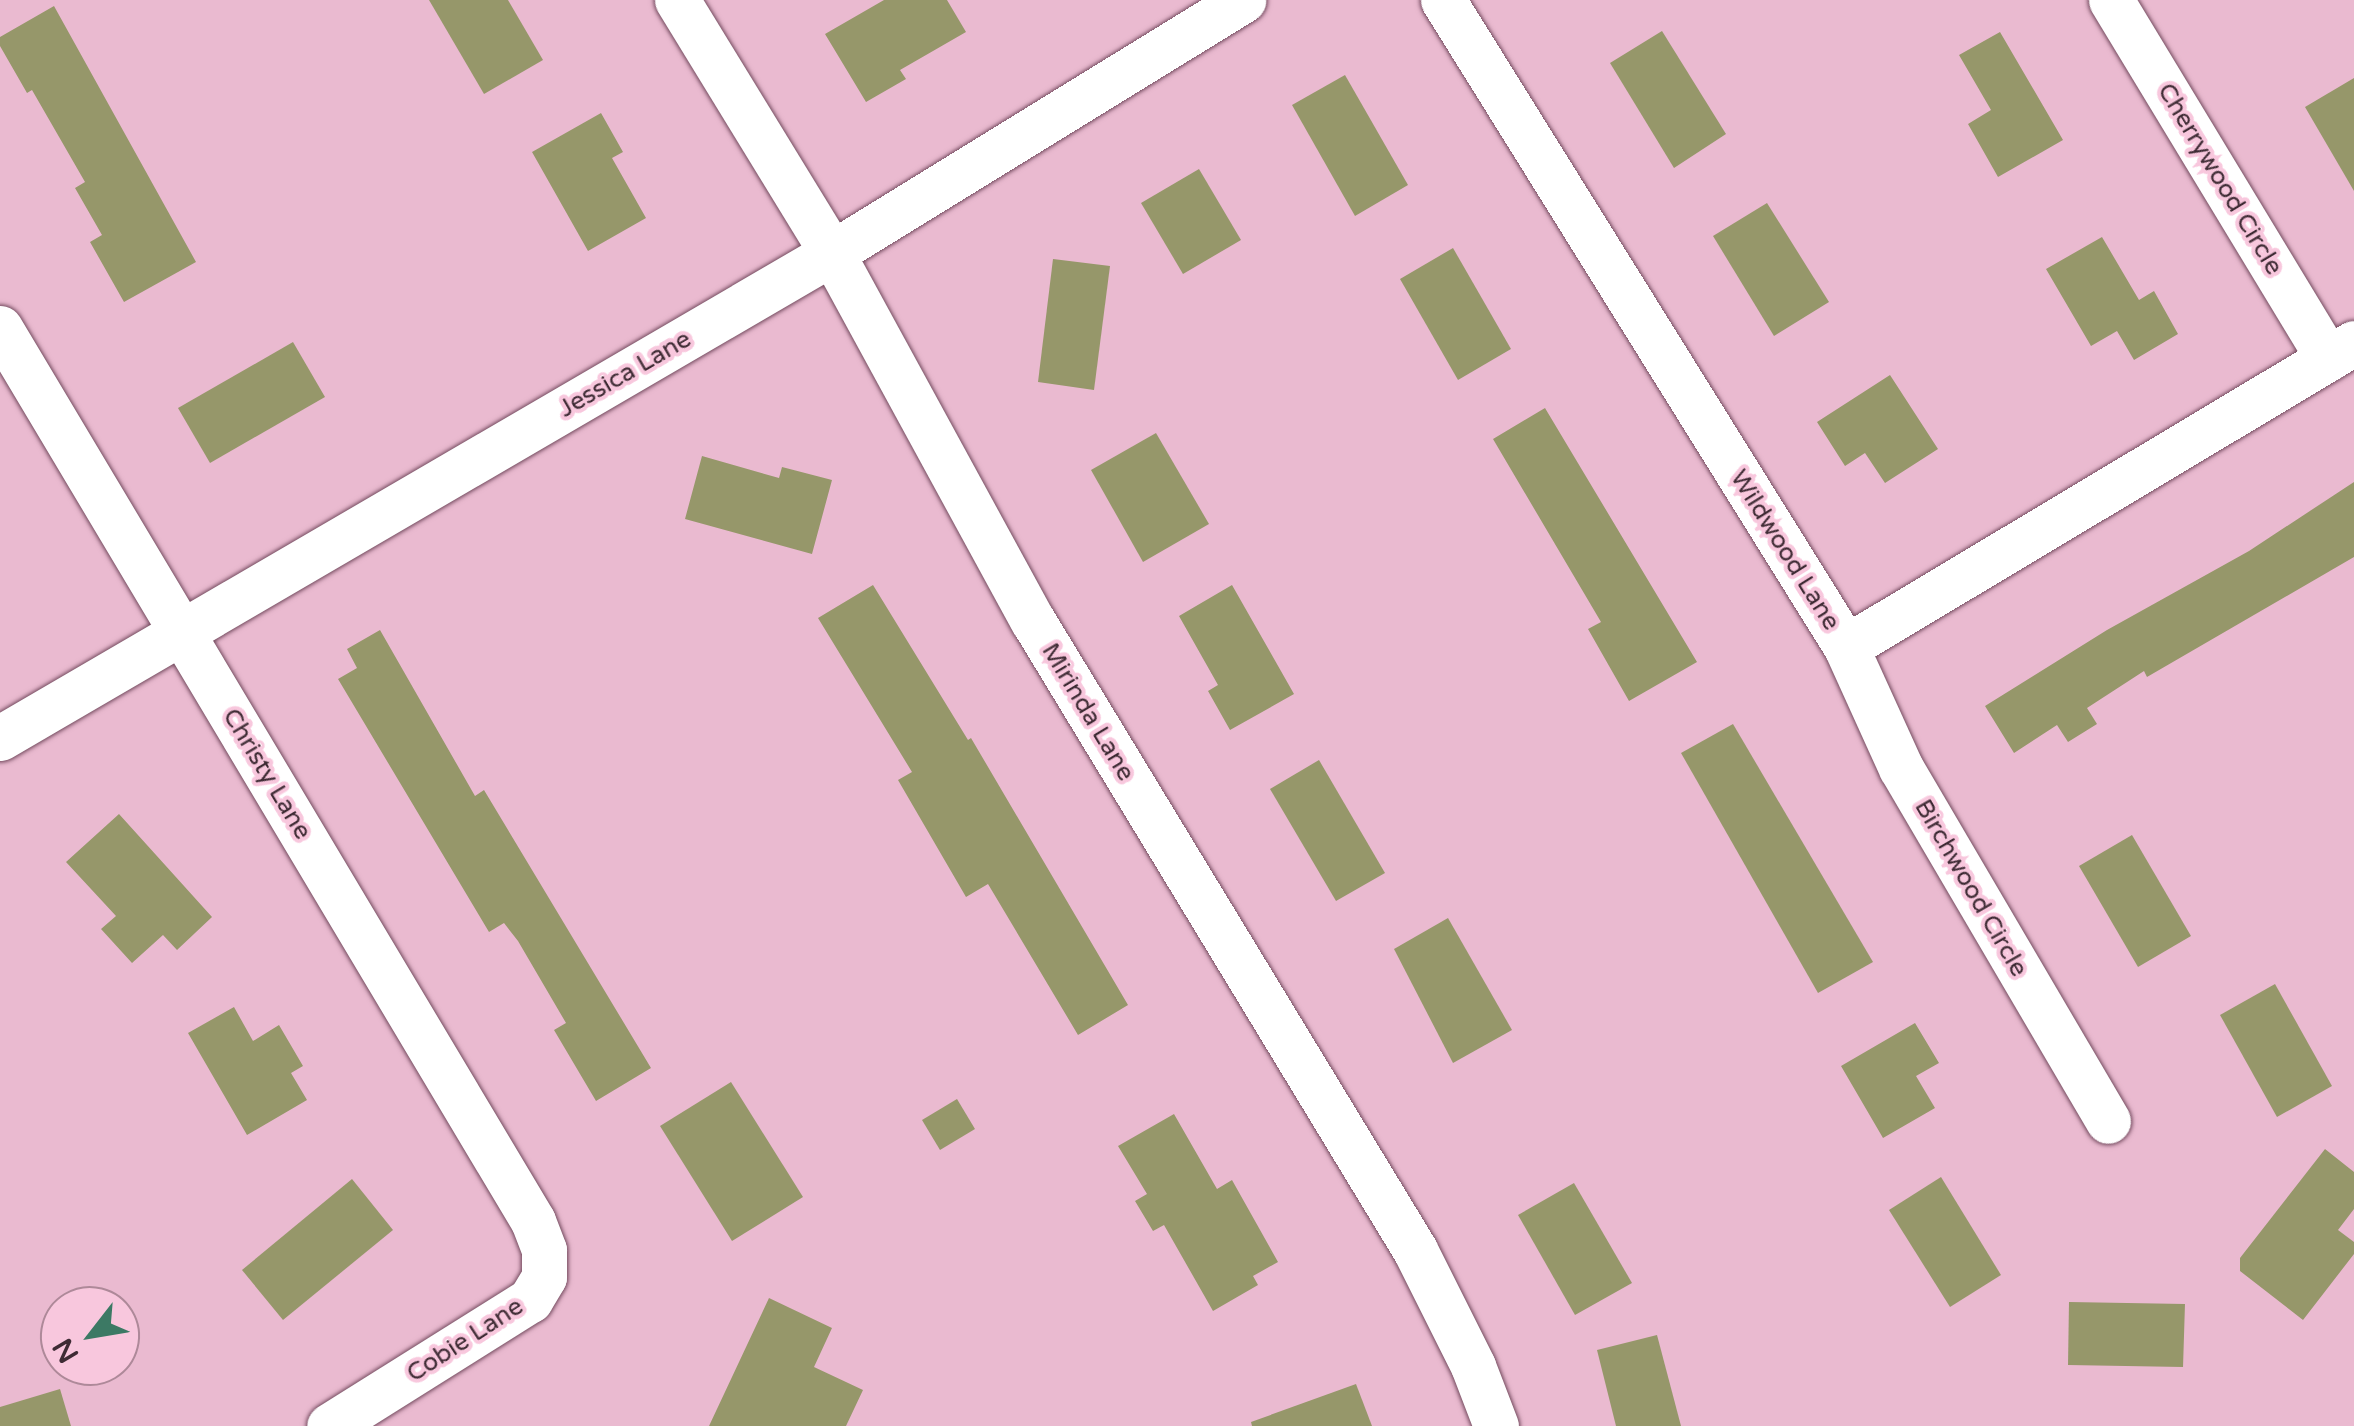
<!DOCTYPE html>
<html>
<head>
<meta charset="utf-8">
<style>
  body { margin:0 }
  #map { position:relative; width:2354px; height:1426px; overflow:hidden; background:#eabad0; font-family:"Varela Round",sans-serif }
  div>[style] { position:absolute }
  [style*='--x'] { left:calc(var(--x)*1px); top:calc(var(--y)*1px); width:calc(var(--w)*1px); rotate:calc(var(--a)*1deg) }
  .building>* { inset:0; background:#96976a }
  .roads { filter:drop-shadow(0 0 2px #744b5f) drop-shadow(0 0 2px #744b5f) }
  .minor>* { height:45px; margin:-22.5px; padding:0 22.5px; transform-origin:22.5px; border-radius:22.5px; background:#fff }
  span { translate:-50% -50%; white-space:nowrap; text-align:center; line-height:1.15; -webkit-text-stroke:8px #f8c7dd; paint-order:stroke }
  .street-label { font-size:25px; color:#3e2b34 }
  .north { position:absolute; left:40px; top:1286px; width:100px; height:100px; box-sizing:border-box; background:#f8c7dd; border:2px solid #ae8999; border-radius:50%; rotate:239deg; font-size:28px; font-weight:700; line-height:40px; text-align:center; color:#3e2b34 }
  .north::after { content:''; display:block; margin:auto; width:35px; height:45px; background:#3c7964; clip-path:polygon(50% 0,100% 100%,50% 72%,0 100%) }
</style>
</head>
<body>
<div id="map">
  <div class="building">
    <i style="clip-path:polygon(429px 0,508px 0,543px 60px,484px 94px)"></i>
    <i style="clip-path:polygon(884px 0,947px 0,966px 32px,900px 70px,906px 79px,866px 102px,825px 34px)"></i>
    <i style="clip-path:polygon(54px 6px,196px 262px,124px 302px,90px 242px,102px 235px,75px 188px,85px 182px,32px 90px,27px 93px,0 46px,0 37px)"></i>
    <i style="clip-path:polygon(1662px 31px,1726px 134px,1674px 168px,1610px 63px)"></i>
    <i style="clip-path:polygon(2000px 32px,2063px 140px,1998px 177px,1968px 124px,1991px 110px,1959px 55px)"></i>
    <i style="clip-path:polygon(1345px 75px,1408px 185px,1355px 216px,1292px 105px)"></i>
    <i style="clip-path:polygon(2354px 78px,2354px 191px,2305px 107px)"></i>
    <i style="clip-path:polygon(601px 113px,623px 152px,612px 158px,646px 218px,588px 251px,532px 152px)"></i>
    <i style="clip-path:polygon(1199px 169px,1241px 240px,1183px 274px,1141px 203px)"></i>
    <i style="clip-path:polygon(1767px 203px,1829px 302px,1774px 336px,1713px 236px)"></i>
    <i style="clip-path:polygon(2102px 237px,2139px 300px,2154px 291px,2178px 334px,2134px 360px,2117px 331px,2091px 346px,2046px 269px)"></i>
    <i style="clip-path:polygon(1453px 248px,1511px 349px,1458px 380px,1400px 279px)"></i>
    <i style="clip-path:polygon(1053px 259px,1110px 266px,1094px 390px,1038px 382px)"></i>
    <i style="clip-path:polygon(293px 342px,325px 397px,210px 463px,178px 408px)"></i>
    <i style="clip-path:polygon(1890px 375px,1938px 449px,1885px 483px,1865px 453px,1845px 466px,1817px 422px)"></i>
    <i style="clip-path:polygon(1545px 408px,1697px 662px,1629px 701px,1588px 629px,1601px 622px,1493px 439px)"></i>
    <i style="clip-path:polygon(1156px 433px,1209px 524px,1143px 562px,1091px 470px)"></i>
    <i style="clip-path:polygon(702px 456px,779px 478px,782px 467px,832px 480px,812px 554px,685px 519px)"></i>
    <i style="clip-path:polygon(2354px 482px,2354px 557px,2147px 677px,2144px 671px,2087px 708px,2097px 724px,2068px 742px,2057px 725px,2014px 753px,1985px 706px,2107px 630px,2249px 551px)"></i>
    <i style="clip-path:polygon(873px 585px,968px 740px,971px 738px,1128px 1005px,1078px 1035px,988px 884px,966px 897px,898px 780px,912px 772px,818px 618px)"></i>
    <i style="clip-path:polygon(1232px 585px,1294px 694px,1230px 730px,1208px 691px,1218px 685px,1179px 616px)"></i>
    <i style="clip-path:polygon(380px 630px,475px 796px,484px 790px,651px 1068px,596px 1101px,554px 1030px,566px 1023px,518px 941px,504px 923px,489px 932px,338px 679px,357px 668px,347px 649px)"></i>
    <i style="clip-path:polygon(1733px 724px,1873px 962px,1818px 993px,1681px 753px)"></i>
    <i style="clip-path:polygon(1319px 760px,1385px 873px,1336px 901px,1270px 789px)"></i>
    <i style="clip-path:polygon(119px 814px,212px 917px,177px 950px,163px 935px,132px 963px,101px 929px,116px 916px,66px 862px)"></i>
    <i style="clip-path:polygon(2132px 835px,2191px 936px,2138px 967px,2079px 866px)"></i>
    <i style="clip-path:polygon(1448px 918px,1512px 1030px,1453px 1063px,1394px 949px)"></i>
    <i style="clip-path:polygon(2275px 984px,2332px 1086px,2277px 1117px,2220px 1015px)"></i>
    <i style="clip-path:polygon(234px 1007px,253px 1041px,279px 1025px,303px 1066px,291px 1073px,307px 1100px,247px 1135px,188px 1033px)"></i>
    <i style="clip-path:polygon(1915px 1023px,1939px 1063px,1916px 1076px,1935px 1108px,1883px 1138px,1841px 1066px)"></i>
    <i style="clip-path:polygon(731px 1082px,803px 1197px,732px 1241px,660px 1126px)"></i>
    <i style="clip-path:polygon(957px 1099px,975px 1129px,940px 1150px,922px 1120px)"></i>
    <i style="clip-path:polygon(1174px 1114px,1217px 1189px,1232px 1180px,1278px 1262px,1253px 1276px,1258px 1285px,1213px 1311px,1164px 1225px,1153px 1231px,1135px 1201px,1147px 1194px,1118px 1146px)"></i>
    <i style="clip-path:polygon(2325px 1149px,2354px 1172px,2354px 1209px,2338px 1230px,2354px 1242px,2354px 1254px,2303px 1320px,2240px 1271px,2240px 1258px)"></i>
    <i style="clip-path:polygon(1941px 1177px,2001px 1275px,1950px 1307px,1889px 1210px)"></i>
    <i style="clip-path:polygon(352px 1179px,393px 1230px,283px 1320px,242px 1270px)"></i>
    <i style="clip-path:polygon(1574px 1183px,1632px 1283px,1575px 1315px,1518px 1215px)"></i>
    <i style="clip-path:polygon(769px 1298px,832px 1328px,814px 1367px,863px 1390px,846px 1426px,709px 1426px)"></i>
    <i style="clip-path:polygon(2069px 1302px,2185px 1304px,2183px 1367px,2068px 1365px)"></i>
    <i style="clip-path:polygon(1657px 1335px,1681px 1426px,1616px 1426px,1597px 1350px)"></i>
    <i style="clip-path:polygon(1356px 1384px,1372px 1426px,1252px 1426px,1251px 1422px)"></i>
    <i style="clip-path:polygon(60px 1389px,71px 1426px,0 1426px,0 1407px)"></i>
  </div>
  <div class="roads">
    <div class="minor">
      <i style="--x:677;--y:0;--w:297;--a:58.5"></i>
      <i style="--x:832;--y:253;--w:419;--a:61.4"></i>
      <i style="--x:1033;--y:621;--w:736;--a:58.73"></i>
      <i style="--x:1415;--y:1250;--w:130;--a:63.4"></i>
      <i style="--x:1473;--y:1366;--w:64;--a:69"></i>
      <i style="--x:1443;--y:0;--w:762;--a:58.08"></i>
      <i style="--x:1846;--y:647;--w:133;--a:65.6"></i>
      <i style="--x:1901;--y:768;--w:409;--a:59.6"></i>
      <i style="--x:2111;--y:0;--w:419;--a:58.8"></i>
      <i style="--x:0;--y:328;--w:1040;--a:59.17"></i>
      <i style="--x:533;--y:1221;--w:31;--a:69"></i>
      <i style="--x:544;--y:1250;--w:27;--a:90"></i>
      <i style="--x:544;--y:1277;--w:27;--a:121"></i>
      <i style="--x:530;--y:1300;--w:237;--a:147.9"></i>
      <i style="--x:1846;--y:647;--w:592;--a:-30.9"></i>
      <i style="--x:0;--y:738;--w:963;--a:-30.24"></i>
      <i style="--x:832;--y:253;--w:483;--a:-31.6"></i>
    </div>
  </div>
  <div class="street-label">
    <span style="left:2220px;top:179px;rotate:59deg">Cherrywood Circle</span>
    <span style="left:625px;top:374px;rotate:-30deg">Jessica Lane</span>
    <span style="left:1785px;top:550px;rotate:58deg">Wildwood Lane</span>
    <span style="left:1088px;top:712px;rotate:59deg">Mirinda Lane</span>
    <span style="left:267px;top:774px;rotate:59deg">Christy Lane</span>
    <span style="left:1971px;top:888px;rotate:60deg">Birchwood Circle</span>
    <span style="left:465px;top:1340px;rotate:-33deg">Cobie Lane</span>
  </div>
  <div class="north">N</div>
</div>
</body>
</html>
